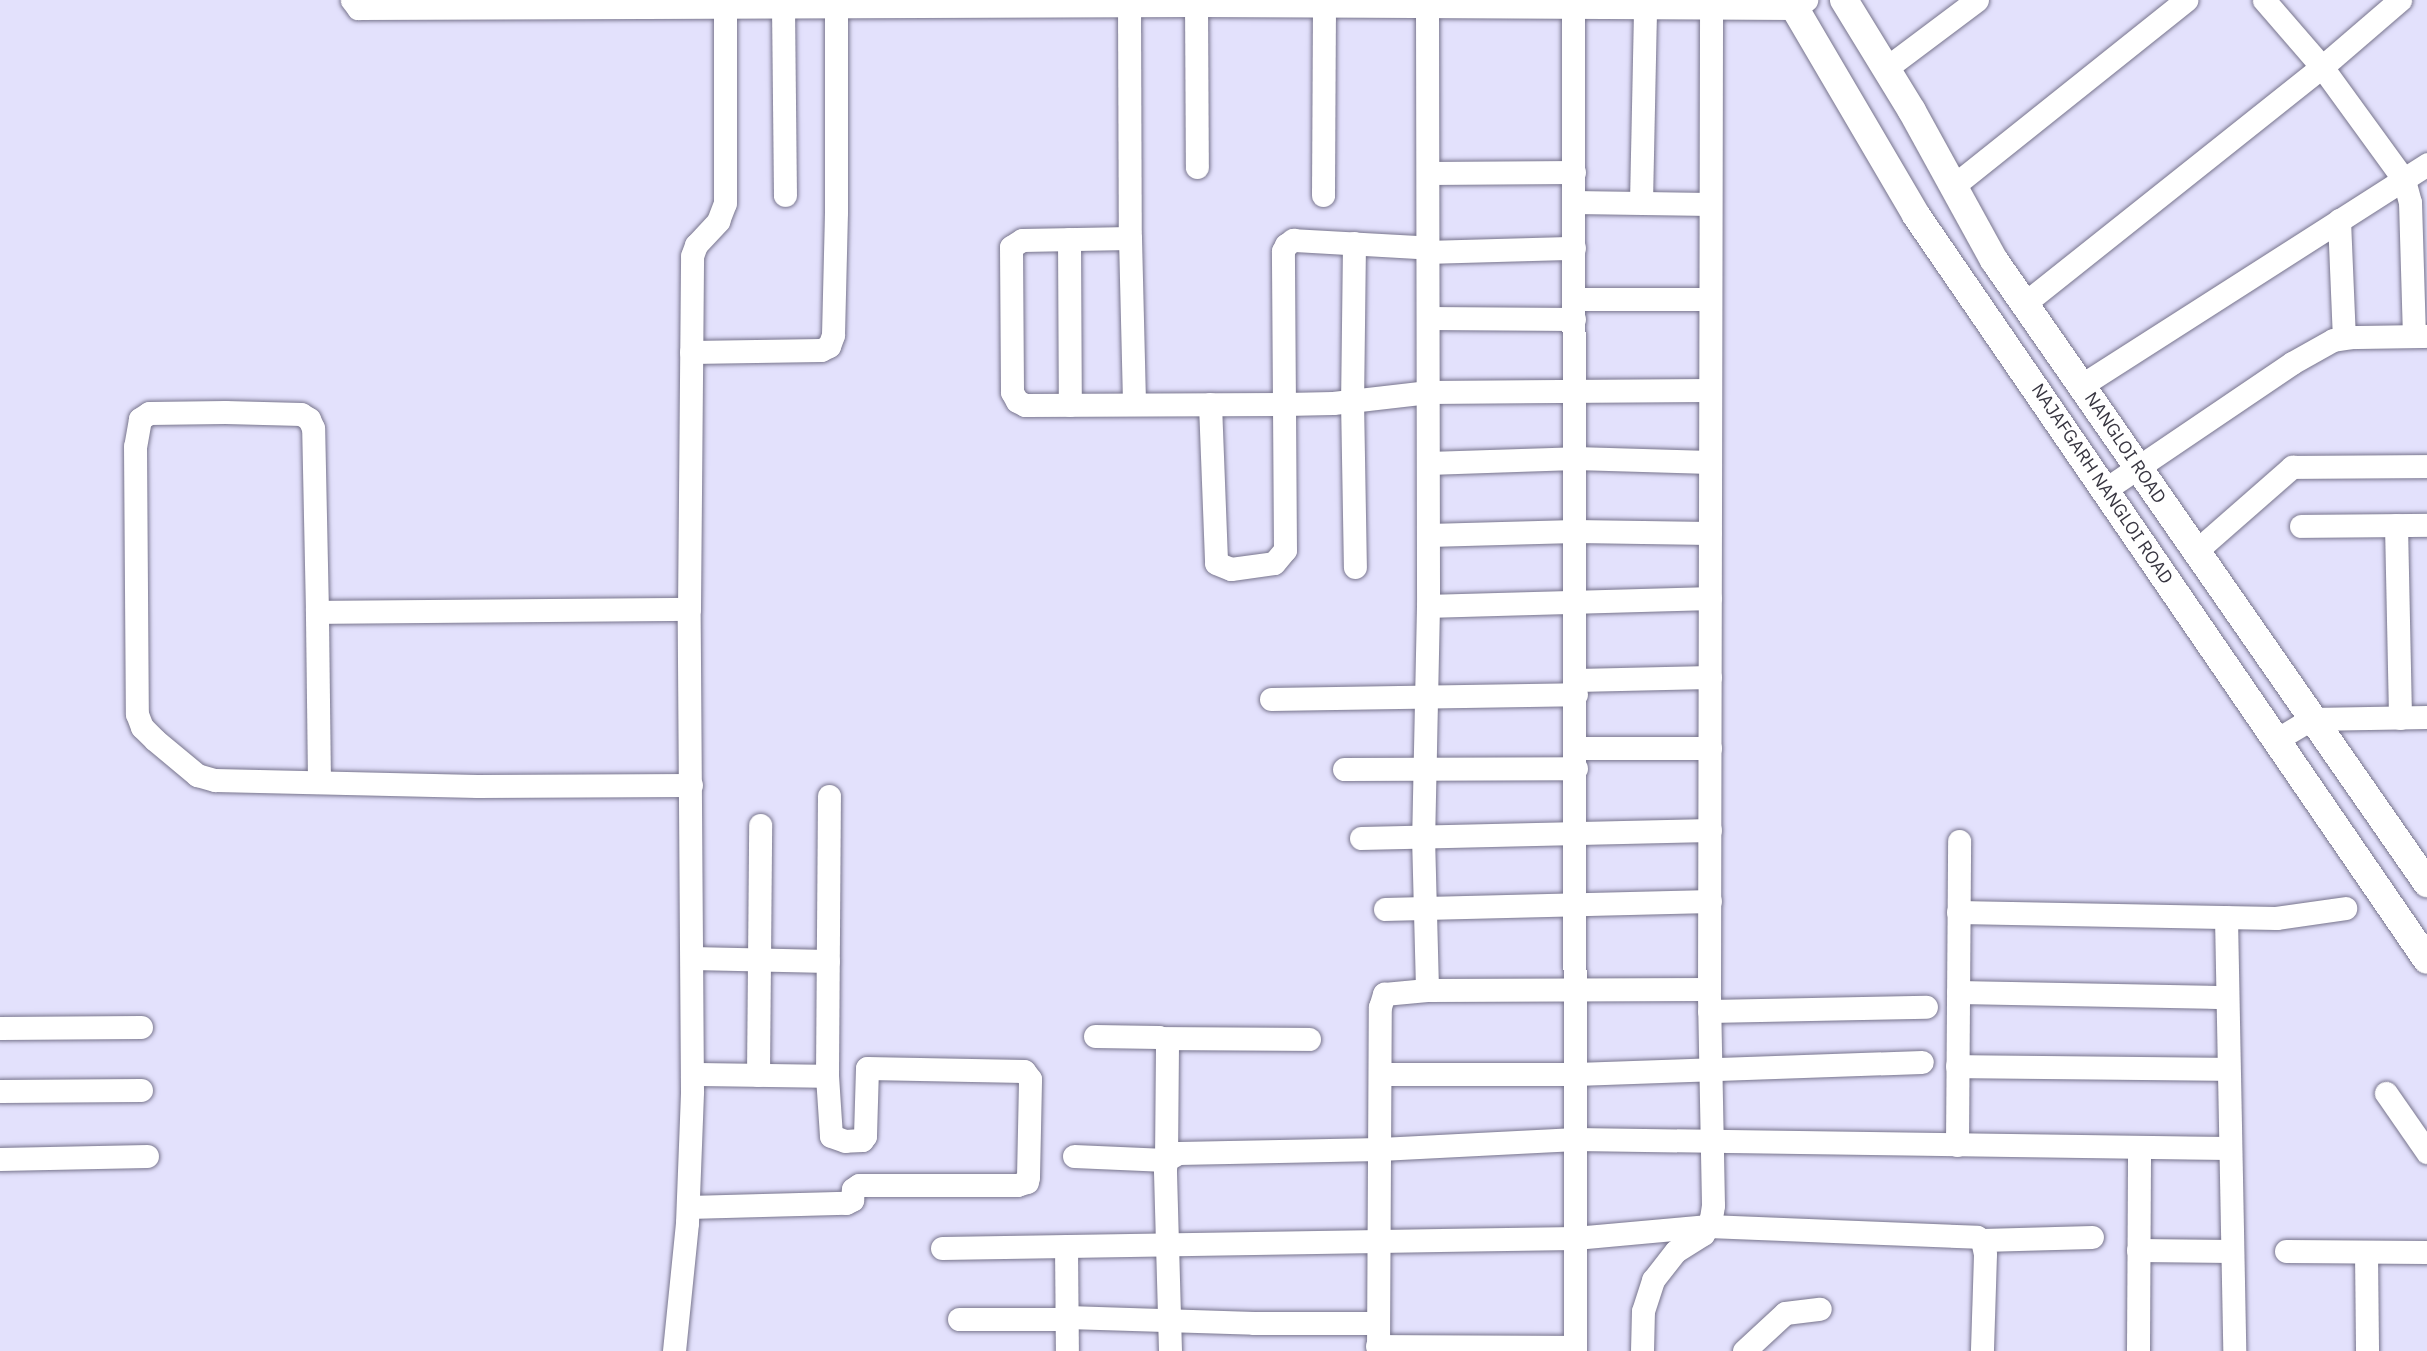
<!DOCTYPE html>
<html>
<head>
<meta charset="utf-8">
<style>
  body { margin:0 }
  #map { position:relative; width:2427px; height:1351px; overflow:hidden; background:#e3e1fc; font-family:"IBM Plex Sans",sans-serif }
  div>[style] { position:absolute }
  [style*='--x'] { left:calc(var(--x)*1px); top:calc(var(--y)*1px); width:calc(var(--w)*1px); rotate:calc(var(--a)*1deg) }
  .roads { filter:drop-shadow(0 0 2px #77748c) drop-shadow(0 0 2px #77748c) }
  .minor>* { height:23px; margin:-11.5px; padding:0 11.5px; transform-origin:11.5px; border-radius:11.5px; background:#fff }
  .major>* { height:28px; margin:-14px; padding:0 14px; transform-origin:14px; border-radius:14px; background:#fff }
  span { translate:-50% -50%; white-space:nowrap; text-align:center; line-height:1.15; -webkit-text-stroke:5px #fff; paint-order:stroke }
  .street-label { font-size:18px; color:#373540 }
</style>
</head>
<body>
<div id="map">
  <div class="roads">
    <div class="minor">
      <i style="--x:352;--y:0;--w:10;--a:53"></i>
      <i style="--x:358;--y:8;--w:838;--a:-0.21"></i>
      <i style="--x:1196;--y:5;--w:599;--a:0.29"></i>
      <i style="--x:1795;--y:8;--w:14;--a:-36"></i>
      <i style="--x:1196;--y:0;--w:167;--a:89.7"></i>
      <i style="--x:2264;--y:0;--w:89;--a:49.1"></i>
      <i style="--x:2322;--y:67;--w:140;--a:54"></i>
      <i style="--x:2404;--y:180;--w:23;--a:75"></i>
      <i style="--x:2410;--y:202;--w:134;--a:88.3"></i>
      <i style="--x:1129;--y:5;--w:233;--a:89.8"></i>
      <i style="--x:1130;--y:238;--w:108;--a:178.9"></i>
      <i style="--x:1022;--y:240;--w:13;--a:148"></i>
      <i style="--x:1011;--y:247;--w:145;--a:89.6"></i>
      <i style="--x:1012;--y:392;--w:10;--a:61"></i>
      <i style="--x:1017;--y:401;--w:9;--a:27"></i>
      <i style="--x:1025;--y:405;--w:260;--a:-0.2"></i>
      <i style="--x:1285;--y:404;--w:48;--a:-1.2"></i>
      <i style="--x:1333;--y:403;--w:96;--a:-6.6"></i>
      <i style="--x:1428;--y:392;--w:282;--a:-0.4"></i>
      <i style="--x:783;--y:6;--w:189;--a:89.4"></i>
      <i style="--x:1427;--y:7;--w:599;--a:89.9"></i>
      <i style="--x:1428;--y:606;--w:230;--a:91.2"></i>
      <i style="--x:1423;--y:836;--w:154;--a:88.5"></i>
      <i style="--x:1573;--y:8;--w:1343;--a:89.91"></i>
      <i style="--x:1885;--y:69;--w:115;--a:-36.9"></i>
      <i style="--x:1428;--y:173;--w:146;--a:-0.4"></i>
      <i style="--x:1952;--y:187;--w:300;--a:-38.6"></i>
      <i style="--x:1323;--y:195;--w:188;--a:-89.7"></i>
      <i style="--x:1574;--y:202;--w:136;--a:0.8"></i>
      <i style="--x:1641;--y:202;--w:194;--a:-88.8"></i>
      <i style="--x:2339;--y:220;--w:117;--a:87.6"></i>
      <i style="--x:1130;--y:238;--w:166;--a:88.6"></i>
      <i style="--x:1069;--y:239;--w:166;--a:89.7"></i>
      <i style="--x:1354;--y:243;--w:157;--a:90.7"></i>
      <i style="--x:1352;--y:400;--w:167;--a:89"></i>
      <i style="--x:1428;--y:252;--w:146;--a:-1.6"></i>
      <i style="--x:1574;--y:299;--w:136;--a:0"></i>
      <i style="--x:2025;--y:303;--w:379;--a:-38.5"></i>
      <i style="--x:2322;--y:67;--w:103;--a:-40.7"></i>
      <i style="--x:1428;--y:318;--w:146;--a:0.4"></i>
      <i style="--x:691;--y:352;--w:130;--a:-0.9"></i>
      <i style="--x:821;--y:350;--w:9;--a:-27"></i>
      <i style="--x:829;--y:346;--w:12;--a:-70"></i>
      <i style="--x:833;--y:335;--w:123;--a:-88.6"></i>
      <i style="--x:836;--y:212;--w:207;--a:-90"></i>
      <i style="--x:2082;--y:385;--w:410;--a:-32.6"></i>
      <i style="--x:1210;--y:404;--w:159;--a:87.8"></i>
      <i style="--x:1216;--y:563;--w:16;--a:22"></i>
      <i style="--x:1231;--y:569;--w:43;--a:-7.9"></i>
      <i style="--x:1274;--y:563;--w:17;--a:-50"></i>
      <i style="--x:1285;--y:550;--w:299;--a:-90.4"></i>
      <i style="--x:1283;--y:251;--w:7;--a:-63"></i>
      <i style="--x:1286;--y:245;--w:9;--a:-36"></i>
      <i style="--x:1293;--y:240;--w:126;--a:3.2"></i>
      <i style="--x:1428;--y:463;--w:147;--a:-1.9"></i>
      <i style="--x:1575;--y:458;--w:135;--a:1.7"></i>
      <i style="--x:2106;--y:489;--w:225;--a:-34.1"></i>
      <i style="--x:2292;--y:363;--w:47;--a:-29.3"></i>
      <i style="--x:2333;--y:340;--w:20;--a:-9"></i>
      <i style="--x:2353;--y:337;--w:74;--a:-0.8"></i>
      <i style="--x:2396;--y:525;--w:193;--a:88.8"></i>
      <i style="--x:2301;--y:526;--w:126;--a:-0.5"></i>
      <i style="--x:1428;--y:535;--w:147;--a:-1.6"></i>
      <i style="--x:1575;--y:531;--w:135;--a:0.8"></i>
      <i style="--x:2196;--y:551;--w:128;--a:-41.2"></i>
      <i style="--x:2292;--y:467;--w:135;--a:-0.4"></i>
      <i style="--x:1428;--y:606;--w:282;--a:-1.6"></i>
      <i style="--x:317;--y:612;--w:184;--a:-91.2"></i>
      <i style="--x:313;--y:428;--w:10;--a:-114"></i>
      <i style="--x:309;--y:419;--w:9;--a:-148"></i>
      <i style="--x:301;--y:414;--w:76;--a:-178.5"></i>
      <i style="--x:225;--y:412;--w:76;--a:179.2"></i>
      <i style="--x:149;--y:413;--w:11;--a:146"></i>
      <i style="--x:140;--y:419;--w:27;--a:100"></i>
      <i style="--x:135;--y:446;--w:268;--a:89.6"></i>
      <i style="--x:137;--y:714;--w:14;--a:69"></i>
      <i style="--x:142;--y:727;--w:18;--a:45"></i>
      <i style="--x:155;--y:740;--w:55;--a:39.8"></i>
      <i style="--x:197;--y:775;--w:19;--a:16"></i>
      <i style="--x:215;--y:780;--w:262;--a:1.3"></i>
      <i style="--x:477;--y:786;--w:214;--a:-0.3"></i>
      <i style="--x:1576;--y:680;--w:134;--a:-1.3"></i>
      <i style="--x:1271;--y:699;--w:305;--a:-0.9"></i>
      <i style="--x:2276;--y:740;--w:41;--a:-31"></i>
      <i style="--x:2311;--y:719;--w:116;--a:-1"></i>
      <i style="--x:1576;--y:748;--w:134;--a:0"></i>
      <i style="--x:1344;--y:769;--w:232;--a:-0.2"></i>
      <i style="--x:319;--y:782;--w:170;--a:-90.7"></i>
      <i style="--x:317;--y:612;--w:372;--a:-0.5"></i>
      <i style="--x:1361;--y:838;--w:349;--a:-1.3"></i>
      <i style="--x:1385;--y:909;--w:325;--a:-1.4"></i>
      <i style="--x:1958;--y:912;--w:318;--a:1.1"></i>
      <i style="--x:2276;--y:918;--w:70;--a:-8.2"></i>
      <i style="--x:2226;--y:917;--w:434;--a:88.9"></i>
      <i style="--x:692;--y:958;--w:136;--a:1.3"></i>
      <i style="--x:1958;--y:992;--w:269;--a:1.1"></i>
      <i style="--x:1709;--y:1011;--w:217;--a:-1.1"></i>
      <i style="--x:0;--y:1028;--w:141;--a:-0.4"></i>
      <i style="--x:1164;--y:1038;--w:145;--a:0.4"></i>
      <i style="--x:1957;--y:1066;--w:270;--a:0.6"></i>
      <i style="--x:692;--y:1074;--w:135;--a:0.8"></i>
      <i style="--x:1381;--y:1074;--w:195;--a:0"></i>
      <i style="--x:1576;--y:1074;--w:346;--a:-2"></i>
      <i style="--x:758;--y:1075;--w:250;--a:-89.5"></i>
      <i style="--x:0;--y:1091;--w:141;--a:-0.4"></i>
      <i style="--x:2386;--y:1093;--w:72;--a:55.2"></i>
      <i style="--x:1957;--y:1145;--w:304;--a:-89.6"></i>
      <i style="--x:1074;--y:1156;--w:92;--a:2.5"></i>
      <i style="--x:1166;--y:1160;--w:118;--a:-89.5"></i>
      <i style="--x:1167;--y:1042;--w:9;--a:-148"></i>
      <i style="--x:1159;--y:1037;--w:64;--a:-179.1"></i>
      <i style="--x:0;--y:1159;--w:147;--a:-1.2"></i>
      <i style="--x:688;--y:1207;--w:158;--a:-1.5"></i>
      <i style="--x:846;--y:1203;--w:7;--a:-27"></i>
      <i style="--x:852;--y:1200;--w:11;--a:-85"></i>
      <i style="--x:853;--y:1189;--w:7;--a:-34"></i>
      <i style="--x:859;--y:1185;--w:158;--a:0"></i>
      <i style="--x:1017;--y:1185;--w:10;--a:-17"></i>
      <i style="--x:1027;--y:1182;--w:5;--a:-79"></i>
      <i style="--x:1028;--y:1177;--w:98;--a:-88.8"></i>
      <i style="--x:1030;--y:1079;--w:10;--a:-127"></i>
      <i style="--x:1024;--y:1071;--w:157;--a:-178.9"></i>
      <i style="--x:867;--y:1068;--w:68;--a:91.7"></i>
      <i style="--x:865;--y:1136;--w:5;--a:127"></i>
      <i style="--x:862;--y:1140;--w:17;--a:177"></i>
      <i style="--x:845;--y:1141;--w:15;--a:-160"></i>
      <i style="--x:831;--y:1136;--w:60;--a:-93.8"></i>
      <i style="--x:827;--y:1076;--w:280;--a:-89.6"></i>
      <i style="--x:1982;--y:1240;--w:110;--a:-1.6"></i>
      <i style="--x:1066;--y:1246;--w:105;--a:89.5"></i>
      <i style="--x:942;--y:1248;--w:633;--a:-0.91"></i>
      <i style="--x:1575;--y:1238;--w:134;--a:-5.2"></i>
      <i style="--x:1708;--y:1226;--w:269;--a:2.3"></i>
      <i style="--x:1977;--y:1237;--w:6;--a:31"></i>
      <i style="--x:1982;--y:1240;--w:14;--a:78"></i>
      <i style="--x:1985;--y:1254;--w:97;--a:91.8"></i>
      <i style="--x:2138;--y:1250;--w:93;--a:0.6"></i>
      <i style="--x:2286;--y:1251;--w:141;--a:0.4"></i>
      <i style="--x:2366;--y:1252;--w:99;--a:89.4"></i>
      <i style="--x:1067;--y:1317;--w:187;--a:1.8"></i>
      <i style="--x:1254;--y:1323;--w:124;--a:0"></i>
      <i style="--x:959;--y:1319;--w:108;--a:0"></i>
      <i style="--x:1377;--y:1346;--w:198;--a:0.3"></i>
      <i style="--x:674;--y:1351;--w:129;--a:-84.2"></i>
      <i style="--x:687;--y:1223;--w:132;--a:-87.8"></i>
      <i style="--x:692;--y:1091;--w:482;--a:-90.4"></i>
      <i style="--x:689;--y:609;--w:353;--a:-89.5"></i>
      <i style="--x:692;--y:256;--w:12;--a:-70"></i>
      <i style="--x:696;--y:245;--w:33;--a:-47"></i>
      <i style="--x:718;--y:221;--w:19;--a:-69"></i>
      <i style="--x:725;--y:203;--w:203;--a:-90"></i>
      <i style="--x:1170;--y:1351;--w:182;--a:-91.6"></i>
      <i style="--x:1165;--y:1169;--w:9;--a:-84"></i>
      <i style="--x:1166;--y:1160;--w:14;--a:-30"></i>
      <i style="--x:1178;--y:1153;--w:202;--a:-1.1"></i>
      <i style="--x:1380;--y:1149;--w:196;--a:-2.9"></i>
      <i style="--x:1576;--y:1139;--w:652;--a:0.79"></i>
      <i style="--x:1378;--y:1351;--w:344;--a:-89.7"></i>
      <i style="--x:1380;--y:1007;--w:14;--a:-73"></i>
      <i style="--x:1384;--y:994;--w:43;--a:-5.3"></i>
      <i style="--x:1427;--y:990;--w:282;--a:-0.2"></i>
      <i style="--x:1642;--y:1351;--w:40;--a:-88.6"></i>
      <i style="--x:1643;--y:1311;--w:33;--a:-72"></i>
      <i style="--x:1653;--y:1280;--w:37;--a:-52"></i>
      <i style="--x:1676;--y:1251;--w:32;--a:-32"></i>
      <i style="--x:1703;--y:1234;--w:18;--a:-63"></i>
      <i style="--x:1711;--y:1218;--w:13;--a:-81"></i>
      <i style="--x:1713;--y:1205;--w:216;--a:-91.1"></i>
      <i style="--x:1709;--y:989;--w:981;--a:-89.88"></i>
      <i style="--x:1744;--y:1351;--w:56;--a:-42.8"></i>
      <i style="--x:1785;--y:1313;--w:35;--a:-7"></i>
      <i style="--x:2138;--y:1351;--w:204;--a:-89.7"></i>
    </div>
    <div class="major">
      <i style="--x:1790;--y:0;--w:249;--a:59.6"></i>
      <i style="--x:1916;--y:215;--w:903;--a:55.55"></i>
      <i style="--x:1844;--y:0;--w:130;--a:58.5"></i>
      <i style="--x:1912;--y:111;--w:170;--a:61.2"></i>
      <i style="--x:1994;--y:260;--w:759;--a:55.2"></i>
    </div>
  </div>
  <div class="street-label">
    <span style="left:2125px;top:448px;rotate:56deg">NANGLOI ROAD</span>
    <span style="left:2102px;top:484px;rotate:56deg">NAJAFGARH NANGLOI ROAD</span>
  </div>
</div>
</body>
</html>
